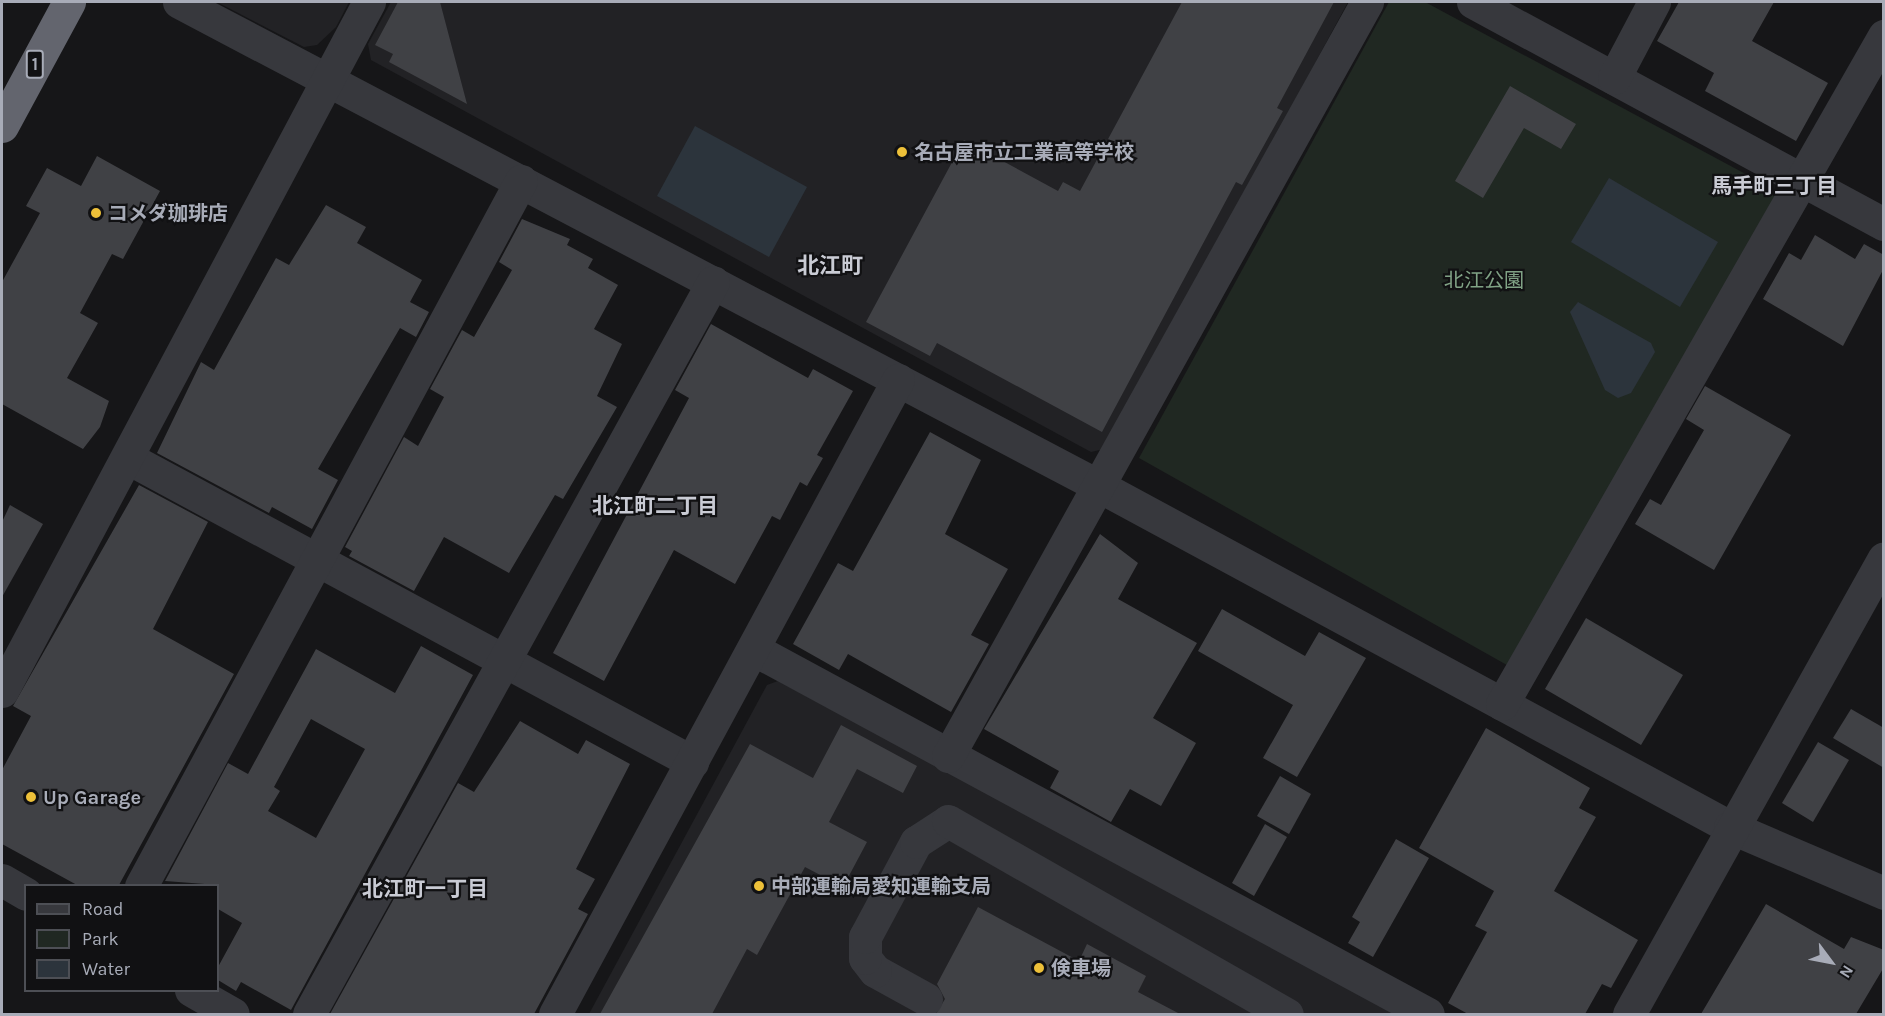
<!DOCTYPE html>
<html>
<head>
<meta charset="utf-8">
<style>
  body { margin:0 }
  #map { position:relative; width:1885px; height:1016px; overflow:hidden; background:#161618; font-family:Karla,"Noto Sans JP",sans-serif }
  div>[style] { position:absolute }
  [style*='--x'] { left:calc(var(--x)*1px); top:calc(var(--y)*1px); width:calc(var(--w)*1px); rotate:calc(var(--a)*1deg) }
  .built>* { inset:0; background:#222225 }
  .green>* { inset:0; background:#202822 }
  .water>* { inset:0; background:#2c343c }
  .building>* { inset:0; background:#404145 }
  .minor>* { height:33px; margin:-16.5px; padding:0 16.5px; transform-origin:16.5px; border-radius:16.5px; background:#37383d }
  .highway>* { height:33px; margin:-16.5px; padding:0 16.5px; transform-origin:16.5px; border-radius:16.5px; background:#63656e }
  .dots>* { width:16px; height:16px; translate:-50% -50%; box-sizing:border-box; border:3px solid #111113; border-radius:50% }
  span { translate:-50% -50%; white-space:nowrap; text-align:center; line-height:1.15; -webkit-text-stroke:4.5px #111113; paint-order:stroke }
  .shield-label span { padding:2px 4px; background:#111113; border:2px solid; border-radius:4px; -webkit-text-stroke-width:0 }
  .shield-label { font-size:18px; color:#a8acb8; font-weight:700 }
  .poi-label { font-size:20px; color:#a8acb8; font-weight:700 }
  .left { translate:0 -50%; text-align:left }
  .park-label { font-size:20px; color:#80a285 }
  .neighbourhood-label { font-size:21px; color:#c9cbd4; font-weight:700 }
  .quarter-label { font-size:22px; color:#c9cbd4; font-weight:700 }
  .frame { position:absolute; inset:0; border:3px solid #a8acb8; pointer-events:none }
  .legend { position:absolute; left:24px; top:884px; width:195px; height:108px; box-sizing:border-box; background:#111113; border:2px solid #4d4f55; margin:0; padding:8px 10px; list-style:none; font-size:18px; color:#a8acb8 }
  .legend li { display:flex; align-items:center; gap:12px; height:30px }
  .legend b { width:30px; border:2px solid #4d4f55 }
  .north { position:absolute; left:1801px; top:932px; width:60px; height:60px; -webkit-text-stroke:4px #111113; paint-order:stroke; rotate:122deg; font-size:16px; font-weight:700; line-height:24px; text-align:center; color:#a8acb8 }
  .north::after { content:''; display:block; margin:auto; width:21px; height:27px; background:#a8acb8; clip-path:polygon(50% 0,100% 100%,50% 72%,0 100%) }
</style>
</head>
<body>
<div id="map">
  <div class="built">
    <i style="clip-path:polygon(217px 2px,349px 2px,336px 27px,317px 45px,304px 47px)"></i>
    <i style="clip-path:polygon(391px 2px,1348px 2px,1108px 448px,1091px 452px,371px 60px,368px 44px)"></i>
    <i style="clip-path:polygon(778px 681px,1400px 1014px,589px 1014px,767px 685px)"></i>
  </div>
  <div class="green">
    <i style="clip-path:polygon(1389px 2px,1425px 2px,1781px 193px,1514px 669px,1139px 458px)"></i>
  </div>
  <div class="water">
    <i style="clip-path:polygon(695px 126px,807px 187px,769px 257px,657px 196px)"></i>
    <i style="clip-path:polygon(1609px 178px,1718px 242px,1680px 307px,1571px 242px)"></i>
    <i style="clip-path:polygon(1578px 302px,1651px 343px,1655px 352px,1631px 393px,1618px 398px,1605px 390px,1570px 312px)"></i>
  </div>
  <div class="building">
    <i style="clip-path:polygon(398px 2px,440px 2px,467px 104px,389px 62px,393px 54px,375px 45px)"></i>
    <i style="clip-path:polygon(1182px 2px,1334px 2px,1277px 108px,1283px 111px,1242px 185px,1236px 182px,1102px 432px,937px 343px,930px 356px,866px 322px,964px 140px,1058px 191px,1063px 182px,1080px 191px)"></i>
    <i style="clip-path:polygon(1679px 2px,1774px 2px,1752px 41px,1828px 83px,1796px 141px,1705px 91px,1714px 73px,1657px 41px)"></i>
    <i style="clip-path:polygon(1510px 86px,1576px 124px,1561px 149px,1524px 128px,1483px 198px,1455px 181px)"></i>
    <i style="clip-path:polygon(97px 156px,160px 191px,123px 259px,112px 254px,80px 313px,98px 323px,67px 378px,109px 401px,100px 427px,83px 449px,2px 404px,2px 282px,40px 213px,26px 206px,47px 168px,81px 186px)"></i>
    <i style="clip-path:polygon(326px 205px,366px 227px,357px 243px,422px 280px,410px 302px,429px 312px,416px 337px,400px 328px,318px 469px,338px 480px,312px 529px,272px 507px,269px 513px,157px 453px,201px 362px,214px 370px,276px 258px,289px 265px)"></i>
    <i style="clip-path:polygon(522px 219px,570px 239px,567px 245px,593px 259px,588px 268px,618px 285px,594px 329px,622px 344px,597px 396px,617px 407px,563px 499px,555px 495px,509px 573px,444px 537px,414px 591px,349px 556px,352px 551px,345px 547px,404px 437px,418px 446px,444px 397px,430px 389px,462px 330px,474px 337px,512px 270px,499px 262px)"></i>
    <i style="clip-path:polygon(1815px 235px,1855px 259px,1864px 244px,1884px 255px,1884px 268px,1843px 346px,1763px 299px,1789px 253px,1801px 260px)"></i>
    <i style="clip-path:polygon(711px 324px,808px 378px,813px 369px,853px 391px,817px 455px,823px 458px,807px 486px,800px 482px,780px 520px,772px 516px,735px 584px,674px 550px,604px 681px,553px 653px,689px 398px,675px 390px)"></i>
    <i style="clip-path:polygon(1705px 386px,1791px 435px,1714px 570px,1635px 524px,1650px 499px,1661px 505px,1704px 430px,1686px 419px)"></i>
    <i style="clip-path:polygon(930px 432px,981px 460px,945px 534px,1008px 569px,971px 635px,989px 644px,951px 712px,848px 654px,839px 670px,793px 644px,838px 563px,853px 571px)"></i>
    <i style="clip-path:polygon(139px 485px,208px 522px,153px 629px,234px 674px,119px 885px,77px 885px,2px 844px,2px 770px,31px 716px,13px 706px)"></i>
    <i style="clip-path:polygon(10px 505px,43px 524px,2px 597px,2px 522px)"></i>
    <i style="clip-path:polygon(1100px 534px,1138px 563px,1118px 599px,1197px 643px,1153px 718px,1196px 743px,1161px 806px,1130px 789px,1111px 822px,1050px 788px,1059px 771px,984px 729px)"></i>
    <i style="clip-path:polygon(1222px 609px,1305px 656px,1319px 632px,1366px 658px,1297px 777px,1263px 758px,1293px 705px,1198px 651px)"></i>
    <i style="clip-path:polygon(1586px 618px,1683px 675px,1641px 745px,1545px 689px)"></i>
    <i style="clip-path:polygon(evenodd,421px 646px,473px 675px,291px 1010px,241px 982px,236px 991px,218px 980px,218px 967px,242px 923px,218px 909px,218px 885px,165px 881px,228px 763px,248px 774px,316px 649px,395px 693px,421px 646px,311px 719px,365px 749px,316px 838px,268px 811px,280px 791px,274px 787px,311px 719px)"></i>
    <i style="clip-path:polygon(1851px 709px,1884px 728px,1884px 768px,1833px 738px)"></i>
    <i style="clip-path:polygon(520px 721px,578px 754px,586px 740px,630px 764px,576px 869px,595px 879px,578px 909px,588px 914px,534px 1014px,330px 1014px,458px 783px,474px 792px)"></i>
    <i style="clip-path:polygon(841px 725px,917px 766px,903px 793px,857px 769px,829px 822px,867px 842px,843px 887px,805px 867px,757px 955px,747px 949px,712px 1014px,600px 1014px,750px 744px,813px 778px)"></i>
    <i style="clip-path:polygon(1486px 728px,1590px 788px,1579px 808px,1596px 817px,1554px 891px,1638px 940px,1611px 988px,1602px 984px,1585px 1014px,1468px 1014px,1448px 1003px,1487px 932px,1475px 926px,1494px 891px,1419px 848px)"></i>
    <i style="clip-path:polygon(1818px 742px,1849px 760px,1813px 822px,1782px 803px)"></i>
    <i style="clip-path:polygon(1280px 776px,1311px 794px,1289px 834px,1257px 816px)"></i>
    <i style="clip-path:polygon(1265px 824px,1287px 837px,1254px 896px,1232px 883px)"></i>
    <i style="clip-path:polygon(1396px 839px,1429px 858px,1373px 957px,1348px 943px,1360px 922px,1352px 917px)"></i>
    <i style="clip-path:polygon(1766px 904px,1844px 949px,1851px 937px,1884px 950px,1884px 967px,1856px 1014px,1701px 1014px)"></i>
    <i style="clip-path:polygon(978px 907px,1079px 961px,1087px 944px,1146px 976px,1138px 992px,1180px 1014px,936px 1014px,945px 999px,937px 984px)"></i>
  </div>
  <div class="minor">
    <i style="--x:179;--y:2;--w:1040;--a:27.75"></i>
    <i style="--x:1099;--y:486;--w:717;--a:28.39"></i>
    <i style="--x:1730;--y:827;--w:168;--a:23.2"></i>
    <i style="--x:1473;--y:2;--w:467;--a:28.4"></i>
    <i style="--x:1614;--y:78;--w:86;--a:-62.2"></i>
    <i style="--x:128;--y:458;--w:641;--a:28.32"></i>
    <i style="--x:753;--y:649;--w:767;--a:28.4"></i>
    <i style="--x:2;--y:691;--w:781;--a:-61.96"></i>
    <i style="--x:1502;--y:704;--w:770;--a:-60.24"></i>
    <i style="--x:948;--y:756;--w:863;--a:-60.94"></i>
    <i style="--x:2;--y:880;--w:28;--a:30"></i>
    <i style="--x:141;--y:886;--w:801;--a:-61.68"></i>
    <i style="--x:191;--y:990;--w:48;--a:29.7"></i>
    <i style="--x:926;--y:999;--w:58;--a:-151.2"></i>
    <i style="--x:875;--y:971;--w:16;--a:-128"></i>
    <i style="--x:865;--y:958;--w:21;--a:-90"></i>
    <i style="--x:865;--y:937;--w:108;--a:-61.8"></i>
    <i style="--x:916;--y:842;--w:38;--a:-33"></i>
    <i style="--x:948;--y:821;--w:390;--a:29.7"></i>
    <i style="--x:309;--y:1014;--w:836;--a:-61.11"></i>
    <i style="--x:555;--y:1014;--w:721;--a:-61.59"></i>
    <i style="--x:1629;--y:1014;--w:522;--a:-60.79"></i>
  </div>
  <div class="highway">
    <i style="--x:2;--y:126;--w:141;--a:-61.6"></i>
  </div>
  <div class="dots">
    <i style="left:902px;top:152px;background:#edc039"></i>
    <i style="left:96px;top:213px;background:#edc039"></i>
    <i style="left:31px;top:797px;background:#edc039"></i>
    <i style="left:759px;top:886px;background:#edc039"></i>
    <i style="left:1039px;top:968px;background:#edc039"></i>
  </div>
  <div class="shield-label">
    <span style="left:35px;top:64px">1</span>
  </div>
  <div class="poi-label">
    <span class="left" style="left:914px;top:152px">名古屋市立工業高等学校</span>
    <span class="left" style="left:108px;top:213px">コメダ珈琲店</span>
    <span class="left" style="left:43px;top:797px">Up Garage</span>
    <span class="left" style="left:771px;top:886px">中部運輸局愛知運輸支局</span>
    <span class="left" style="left:1051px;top:968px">倹車場</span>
  </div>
  <div class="park-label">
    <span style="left:1484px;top:280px">北江公園</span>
  </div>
  <div class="neighbourhood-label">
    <span style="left:1774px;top:186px">馬手町三丁目</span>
    <span style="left:655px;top:506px">北江町二丁目</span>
    <span style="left:425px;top:889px">北江町一丁目</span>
  </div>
  <div class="quarter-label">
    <span style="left:830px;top:267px">北江町</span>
  </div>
  <div class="frame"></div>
  <ul class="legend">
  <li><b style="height:8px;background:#37383d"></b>Road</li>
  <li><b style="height:16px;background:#202822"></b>Park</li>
  <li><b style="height:16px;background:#2c343c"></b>Water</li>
  </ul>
  <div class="north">N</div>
</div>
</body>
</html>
